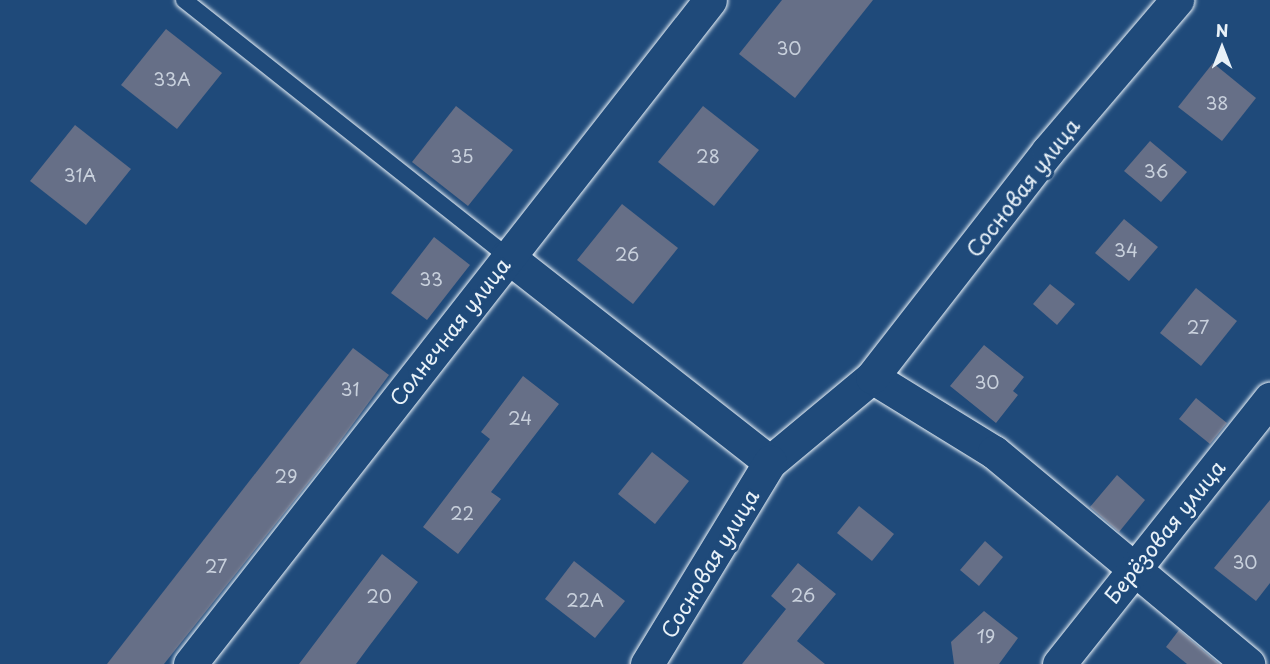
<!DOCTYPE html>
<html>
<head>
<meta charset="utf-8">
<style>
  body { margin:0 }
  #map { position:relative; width:1270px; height:664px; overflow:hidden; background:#1f4a7a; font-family:"Playpen Sans",sans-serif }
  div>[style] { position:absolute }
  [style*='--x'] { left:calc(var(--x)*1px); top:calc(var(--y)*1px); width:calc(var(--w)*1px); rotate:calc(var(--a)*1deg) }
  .building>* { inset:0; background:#666f87 }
  .roads { filter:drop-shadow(0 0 2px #e8f1f8) drop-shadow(0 0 2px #e8f1f8) }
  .lane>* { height:16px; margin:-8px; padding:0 8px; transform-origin:8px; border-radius:8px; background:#1f4a7a }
  .street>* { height:33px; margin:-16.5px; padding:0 16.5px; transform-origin:16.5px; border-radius:16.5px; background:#1f4a7a }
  span { translate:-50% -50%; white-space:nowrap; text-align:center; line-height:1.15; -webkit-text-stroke:6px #1f4a7a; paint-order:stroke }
  .number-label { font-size:18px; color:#c8d0dc }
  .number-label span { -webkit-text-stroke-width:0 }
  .street-label { font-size:21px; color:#e8f1f8 }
  .north { position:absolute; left:1192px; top:18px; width:60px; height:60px; -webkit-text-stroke:4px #1f4a7a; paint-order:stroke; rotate:0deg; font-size:16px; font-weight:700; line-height:24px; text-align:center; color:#e8f1f8 }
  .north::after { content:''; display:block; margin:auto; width:21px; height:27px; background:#e8f1f8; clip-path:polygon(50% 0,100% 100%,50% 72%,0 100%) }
</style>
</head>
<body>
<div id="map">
  <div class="building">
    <i style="clip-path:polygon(782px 0,873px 0,795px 98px,739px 54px)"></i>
    <i style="clip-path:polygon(166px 29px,222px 73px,177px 129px,121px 85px)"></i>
    <i style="clip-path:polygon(1213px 63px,1256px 98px,1222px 141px,1178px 107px)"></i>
    <i style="clip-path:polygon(456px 106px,513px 150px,468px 206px,412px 162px)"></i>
    <i style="clip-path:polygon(703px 106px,759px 150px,714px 206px,658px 162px)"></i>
    <i style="clip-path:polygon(75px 125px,131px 169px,86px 225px,30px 181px)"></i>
    <i style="clip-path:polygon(1150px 141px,1187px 172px,1161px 202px,1124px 171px)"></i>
    <i style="clip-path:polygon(622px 204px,678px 248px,633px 304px,577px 260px)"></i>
    <i style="clip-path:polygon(1124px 219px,1158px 247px,1129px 281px,1095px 253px)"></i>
    <i style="clip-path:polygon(434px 237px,470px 265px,427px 320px,391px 293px)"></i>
    <i style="clip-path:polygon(1050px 284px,1075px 304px,1057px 325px,1033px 304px)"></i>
    <i style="clip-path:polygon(1196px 288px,1237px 321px,1201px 366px,1160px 333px)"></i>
    <i style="clip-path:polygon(984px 345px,1024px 377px,1013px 391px,1018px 395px,996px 423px,950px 386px)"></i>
    <i style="clip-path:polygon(353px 348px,389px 375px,325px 462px,164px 664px,107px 664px)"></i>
    <i style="clip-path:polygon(523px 376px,559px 404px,491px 492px,501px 499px,458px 554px,423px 527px,490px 439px,481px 432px)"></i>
    <i style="clip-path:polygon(1196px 398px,1227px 423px,1210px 444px,1179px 419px)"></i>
    <i style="clip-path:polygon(652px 452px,689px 481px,655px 524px,618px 494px)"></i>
    <i style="clip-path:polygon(1117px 475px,1145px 500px,1119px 532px,1090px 507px)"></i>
    <i style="clip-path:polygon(1270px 500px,1270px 583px,1256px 601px,1214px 568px)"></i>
    <i style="clip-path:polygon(859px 506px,894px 534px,872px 561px,837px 533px)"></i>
    <i style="clip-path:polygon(985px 541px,1003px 557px,979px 586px,960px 570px)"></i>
    <i style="clip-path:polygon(382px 554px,418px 582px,370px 645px,356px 664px,299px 664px)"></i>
    <i style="clip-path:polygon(574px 561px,625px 601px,595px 638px,545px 599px)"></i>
    <i style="clip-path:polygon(798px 563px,836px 594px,797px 641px,825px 664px,742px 664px,786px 609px,771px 596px)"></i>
    <i style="clip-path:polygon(984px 611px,1018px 638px,999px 664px,954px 664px,951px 642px)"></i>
    <i style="clip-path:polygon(1179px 630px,1219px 664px,1187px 664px,1166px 647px)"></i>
  </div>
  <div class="roads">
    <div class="lane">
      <i style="--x:184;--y:0;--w:412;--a:38.4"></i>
    </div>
    <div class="street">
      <i style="--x:507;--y:256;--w:334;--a:38.1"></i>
      <i style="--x:770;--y:462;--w:133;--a:-39.8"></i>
      <i style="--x:872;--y:377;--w:143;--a:31.6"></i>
      <i style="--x:994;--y:452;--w:331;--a:39.8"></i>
      <i style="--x:872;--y:377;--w:286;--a:-52.1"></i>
      <i style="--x:1048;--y:151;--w:199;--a:-49.5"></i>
      <i style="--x:190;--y:664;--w:843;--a:-51.93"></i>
      <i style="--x:647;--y:664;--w:237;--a:-58.7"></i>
      <i style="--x:1059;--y:664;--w:339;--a:-51.5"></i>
    </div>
  </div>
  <div class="number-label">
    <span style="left:789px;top:48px">30</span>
    <span style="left:172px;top:79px">33А</span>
    <span style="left:1217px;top:103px">38</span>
    <span style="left:462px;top:156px">35</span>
    <span style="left:708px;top:156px">28</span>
    <span style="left:1156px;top:171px">36</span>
    <span style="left:80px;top:175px">31А</span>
    <span style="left:1126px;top:250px">34</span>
    <span style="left:627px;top:254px">26</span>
    <span style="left:431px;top:279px">33</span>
    <span style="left:1198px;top:327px">27</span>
    <span style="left:987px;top:382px">30</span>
    <span style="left:350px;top:389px">31</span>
    <span style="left:520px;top:418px">24</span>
    <span style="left:286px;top:476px">29</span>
    <span style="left:462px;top:513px">22</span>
    <span style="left:1245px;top:562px">30</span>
    <span style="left:216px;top:566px">27</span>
    <span style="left:803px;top:595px">26</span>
    <span style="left:379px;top:596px">20</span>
    <span style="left:585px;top:600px">22А</span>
    <span style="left:986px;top:636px">19</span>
  </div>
  <div class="street-label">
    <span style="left:1022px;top:187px;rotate:-52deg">Сосновая улица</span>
    <span style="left:449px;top:331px;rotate:-52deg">Солнечная улица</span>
    <span style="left:1164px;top:531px;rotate:-51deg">Берёзовая улица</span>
    <span style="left:709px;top:563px;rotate:-59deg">Сосновая улица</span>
  </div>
  <div class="north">N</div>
</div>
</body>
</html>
